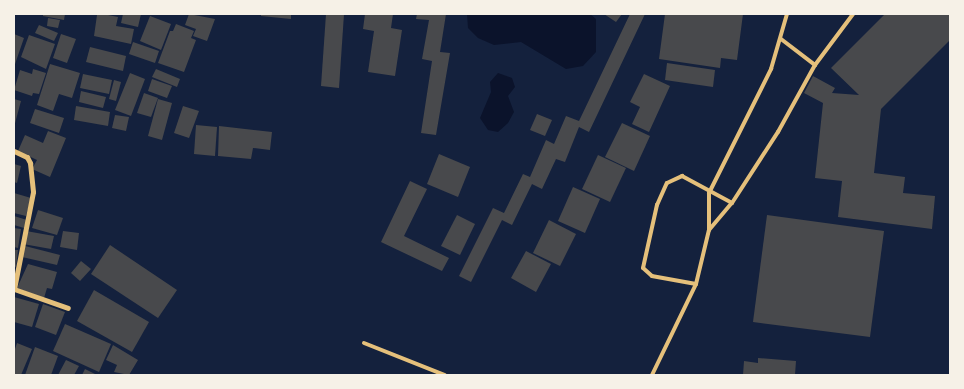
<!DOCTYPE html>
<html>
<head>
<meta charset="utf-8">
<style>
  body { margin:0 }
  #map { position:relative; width:964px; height:389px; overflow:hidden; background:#14213d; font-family:"Exo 2",sans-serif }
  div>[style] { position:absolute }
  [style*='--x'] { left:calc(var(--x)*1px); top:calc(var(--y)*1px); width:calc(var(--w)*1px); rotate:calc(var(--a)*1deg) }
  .water>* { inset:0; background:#0b132b }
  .building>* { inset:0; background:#48494c }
  .service>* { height:4px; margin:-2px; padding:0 2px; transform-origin:2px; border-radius:2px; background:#e5c07b }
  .minor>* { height:5px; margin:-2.5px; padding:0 2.5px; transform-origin:2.5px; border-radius:2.5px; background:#e5c07b }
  span { translate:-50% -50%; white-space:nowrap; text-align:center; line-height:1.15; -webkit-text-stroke:4.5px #f6f1e7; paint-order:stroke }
  .frame { position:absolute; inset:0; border:15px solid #f6f1e7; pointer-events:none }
</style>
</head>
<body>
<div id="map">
  <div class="water">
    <i style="clip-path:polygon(467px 14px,590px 14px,596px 19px,596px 52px,583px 66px,566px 69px,521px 42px,494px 45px,478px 38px,468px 28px)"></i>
    <i style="clip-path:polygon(498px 73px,512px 78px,515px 87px,508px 96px,514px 112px,508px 123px,498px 132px,488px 130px,480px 118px,491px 92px,490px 82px)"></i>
  </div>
  <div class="building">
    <i style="clip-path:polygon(43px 14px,65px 14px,64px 20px,43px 16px)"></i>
    <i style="clip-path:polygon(103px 14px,118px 17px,116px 26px,134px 29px,131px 44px,94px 36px,97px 15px)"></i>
    <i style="clip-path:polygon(123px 14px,141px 14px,138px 27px,121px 23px)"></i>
    <i style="clip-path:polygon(189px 14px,215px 19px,207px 41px,193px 36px,196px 29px,185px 25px)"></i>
    <i style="clip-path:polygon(261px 14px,291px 14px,291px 19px,261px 16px)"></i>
    <i style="clip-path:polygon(326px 14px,344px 14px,339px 88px,321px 86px)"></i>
    <i style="clip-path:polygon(365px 14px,393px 14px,391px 28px,402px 30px,395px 76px,368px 72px,374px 31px,363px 29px)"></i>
    <i style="clip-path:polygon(417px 14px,446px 14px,440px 52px,450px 53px,436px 135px,421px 133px,432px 61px,422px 59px,429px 20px,416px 19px)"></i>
    <i style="clip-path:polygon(604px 14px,622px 14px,616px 22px)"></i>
    <i style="clip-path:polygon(630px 14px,645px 14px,589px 132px,579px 127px,565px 162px,556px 159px,542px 189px,532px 184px,512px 225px,502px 220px,471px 282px,459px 276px,493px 208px,504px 213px,523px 174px,530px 177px,546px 140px,554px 144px,566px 116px,579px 121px)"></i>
    <i style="clip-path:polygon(665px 14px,743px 14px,737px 60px,721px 58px,720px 68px,659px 59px)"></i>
    <i style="clip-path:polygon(885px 14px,950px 14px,950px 40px,881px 109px,874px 173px,905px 177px,903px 193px,935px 196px,932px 229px,838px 217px,842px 181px,815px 178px,823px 103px,804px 93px,813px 76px,835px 88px,832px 93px,859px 95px,831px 68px)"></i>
    <i style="clip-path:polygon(150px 16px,171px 24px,161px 50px,140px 41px)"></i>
    <i style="clip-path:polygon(48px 18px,60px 20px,58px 28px,47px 26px)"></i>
    <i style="clip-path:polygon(176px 24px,194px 31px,191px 38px,196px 40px,184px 72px,158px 63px,170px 31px,173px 31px)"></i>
    <i style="clip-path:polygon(39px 25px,58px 33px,54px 41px,35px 33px)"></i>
    <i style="clip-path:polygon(14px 34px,24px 38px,14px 67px)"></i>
    <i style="clip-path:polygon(61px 34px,76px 39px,67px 63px,53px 58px)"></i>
    <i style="clip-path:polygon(29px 35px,55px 44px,46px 69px,21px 57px)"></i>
    <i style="clip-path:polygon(133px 42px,159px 51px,155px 63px,129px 54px)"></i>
    <i style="clip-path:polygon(90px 47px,126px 56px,123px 71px,86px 62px)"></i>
    <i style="clip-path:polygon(667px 63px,715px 70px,713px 87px,665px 80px)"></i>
    <i style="clip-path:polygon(50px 64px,80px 73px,72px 98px,59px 94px,53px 111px,37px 105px)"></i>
    <i style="clip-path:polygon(33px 69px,46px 73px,39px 94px,33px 93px,32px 96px,14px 90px,20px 70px,32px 74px)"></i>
    <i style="clip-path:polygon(156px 69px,180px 79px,177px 87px,152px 77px)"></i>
    <i style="clip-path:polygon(130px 73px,145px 79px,131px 116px,115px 110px)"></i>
    <i style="clip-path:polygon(83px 74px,112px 80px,109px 94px,80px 88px)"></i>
    <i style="clip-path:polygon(644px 74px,670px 86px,649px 132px,632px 124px,640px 107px,630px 102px)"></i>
    <i style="clip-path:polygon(152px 79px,172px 86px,167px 98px,148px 91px)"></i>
    <i style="clip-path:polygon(114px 80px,121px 82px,116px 101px,109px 99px)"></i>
    <i style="clip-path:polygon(81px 91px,106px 97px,103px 108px,79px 102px)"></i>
    <i style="clip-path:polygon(144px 93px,158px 98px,151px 117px,137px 113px)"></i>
    <i style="clip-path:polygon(14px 99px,21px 101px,14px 127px)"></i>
    <i style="clip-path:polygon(158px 99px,172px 103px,162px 140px,148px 136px)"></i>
    <i style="clip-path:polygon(76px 106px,110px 112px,108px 126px,74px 120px)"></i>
    <i style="clip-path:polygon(183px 106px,199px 111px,189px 138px,174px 133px)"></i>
    <i style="clip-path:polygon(35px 109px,64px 118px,59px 133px,30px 123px)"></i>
    <i style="clip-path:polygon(537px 114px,552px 120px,545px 136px,530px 130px)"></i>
    <i style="clip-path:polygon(115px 115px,129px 117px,126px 131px,112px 128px)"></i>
    <i style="clip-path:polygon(622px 123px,650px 136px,634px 171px,605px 157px)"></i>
    <i style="clip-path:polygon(196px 125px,217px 127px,215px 156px,194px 154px)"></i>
    <i style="clip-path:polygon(219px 126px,272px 132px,270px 150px,253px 148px,251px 159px,218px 156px)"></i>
    <i style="clip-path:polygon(48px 131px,66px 138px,50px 177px,32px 169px,37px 160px,18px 151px,25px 135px,43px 143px)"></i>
    <i style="clip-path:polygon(439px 154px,470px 167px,458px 197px,427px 184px)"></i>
    <i style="clip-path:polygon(598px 155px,626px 168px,610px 202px,582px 189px)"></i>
    <i style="clip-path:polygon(14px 164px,21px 166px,17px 183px,14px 182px)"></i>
    <i style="clip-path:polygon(410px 181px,427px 189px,404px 236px,449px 258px,442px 271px,381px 242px)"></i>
    <i style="clip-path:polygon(573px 187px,600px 199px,585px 233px,558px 221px)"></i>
    <i style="clip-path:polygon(14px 193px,31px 198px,26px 216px,14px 213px)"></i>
    <i style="clip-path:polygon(38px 210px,63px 218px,57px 235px,32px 228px)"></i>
    <i style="clip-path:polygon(457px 215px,475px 224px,460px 255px,441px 246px)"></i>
    <i style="clip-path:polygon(767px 215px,884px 231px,870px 337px,753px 322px)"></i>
    <i style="clip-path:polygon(14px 216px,27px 220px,24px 228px,14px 225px)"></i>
    <i style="clip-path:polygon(549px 220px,576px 234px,560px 266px,533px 253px)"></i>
    <i style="clip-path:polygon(14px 228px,21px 229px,18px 248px,14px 247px)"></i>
    <i style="clip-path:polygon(26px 231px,54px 236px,51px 249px,23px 244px)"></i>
    <i style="clip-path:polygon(63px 231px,79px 233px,77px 250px,60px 247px)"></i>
    <i style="clip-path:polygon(110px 245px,177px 290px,158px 318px,91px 274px)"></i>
    <i style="clip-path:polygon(25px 246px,60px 255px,57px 265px,22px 257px)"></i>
    <i style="clip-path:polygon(14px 250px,18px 250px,16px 267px,14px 266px)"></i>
    <i style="clip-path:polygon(526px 251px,551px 264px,536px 292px,511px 278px)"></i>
    <i style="clip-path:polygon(81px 261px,91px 269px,80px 281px,71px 273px)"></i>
    <i style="clip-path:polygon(28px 264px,57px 272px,52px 289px,47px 288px,44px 298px,17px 288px)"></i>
    <i style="clip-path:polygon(94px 290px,149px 322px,132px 352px,77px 321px)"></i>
    <i style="clip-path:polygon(14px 297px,39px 304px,32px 327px,14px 322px)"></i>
    <i style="clip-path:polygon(43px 304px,65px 312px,56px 335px,35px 327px)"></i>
    <i style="clip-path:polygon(65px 324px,111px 344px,99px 372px,53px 351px)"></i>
    <i style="clip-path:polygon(17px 343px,32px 349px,21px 375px,14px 374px,14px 352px)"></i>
    <i style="clip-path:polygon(113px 345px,138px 360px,129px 375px,114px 372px,117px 365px,106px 360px)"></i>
    <i style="clip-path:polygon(35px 347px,58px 356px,51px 375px,25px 375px)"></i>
    <i style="clip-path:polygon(758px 358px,796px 361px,795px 375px,743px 375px,744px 361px,758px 363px)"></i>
    <i style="clip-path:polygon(66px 360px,79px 366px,74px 375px,58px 375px)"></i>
    <i style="clip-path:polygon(85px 369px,97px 375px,82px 375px)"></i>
  </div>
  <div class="service">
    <i style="--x:781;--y:39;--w:43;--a:37.4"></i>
    <i style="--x:709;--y:230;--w:35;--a:-50"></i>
    <i style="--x:732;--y:203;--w:85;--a:-57.1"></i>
    <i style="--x:778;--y:132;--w:77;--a:-61.1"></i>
    <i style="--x:815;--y:65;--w:64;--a:-53.3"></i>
    <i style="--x:696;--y:284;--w:45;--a:-169.7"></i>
    <i style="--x:652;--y:276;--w:12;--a:-138"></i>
    <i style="--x:643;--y:268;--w:65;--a:-77.5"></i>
    <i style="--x:657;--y:205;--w:24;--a:-66"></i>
    <i style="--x:667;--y:183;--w:17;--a:-25"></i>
    <i style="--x:682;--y:176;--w:57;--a:28.4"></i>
    <i style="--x:364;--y:343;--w:87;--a:21.6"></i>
    <i style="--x:652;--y:375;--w:101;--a:-64.2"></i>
    <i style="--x:696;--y:284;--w:56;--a:-76.5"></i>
    <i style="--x:709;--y:230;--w:37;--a:-90"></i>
    <i style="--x:709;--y:193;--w:139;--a:-63.4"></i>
    <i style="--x:771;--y:69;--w:57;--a:-73.8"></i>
  </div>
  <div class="minor">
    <i style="--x:14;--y:151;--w:14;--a:25"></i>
    <i style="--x:27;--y:157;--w:7;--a:63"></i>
    <i style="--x:30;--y:163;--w:29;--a:84"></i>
    <i style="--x:33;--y:192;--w:99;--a:101.1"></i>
    <i style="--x:14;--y:289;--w:57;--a:19.4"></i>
  </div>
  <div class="frame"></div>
</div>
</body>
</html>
